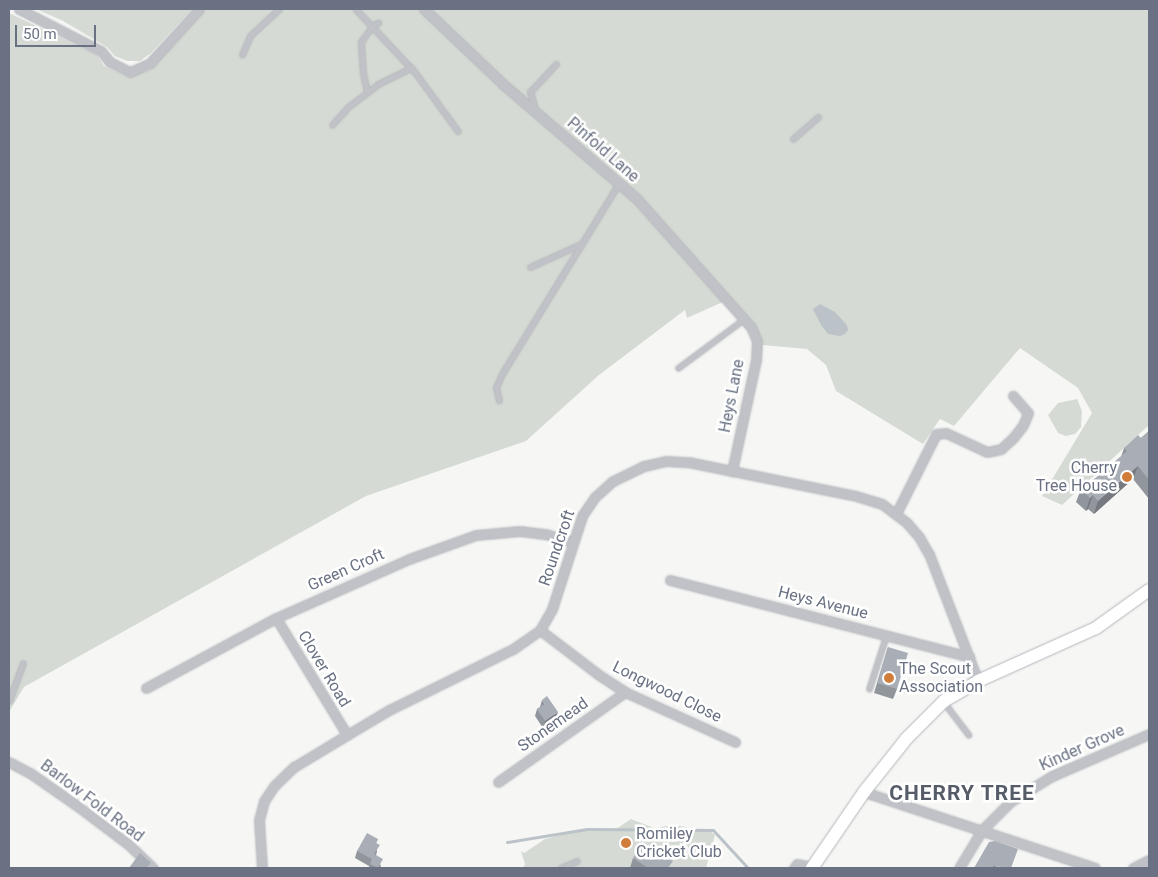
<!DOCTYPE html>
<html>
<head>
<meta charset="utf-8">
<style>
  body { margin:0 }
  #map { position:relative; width:1158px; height:877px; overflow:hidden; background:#f6f7f4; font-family:Roboto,sans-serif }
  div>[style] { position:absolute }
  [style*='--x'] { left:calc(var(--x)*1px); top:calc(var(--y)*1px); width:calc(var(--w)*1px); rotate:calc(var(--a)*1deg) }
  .green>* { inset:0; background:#d5dbd4 }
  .water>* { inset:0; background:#bbc2c8 }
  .stream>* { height:3px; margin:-1.5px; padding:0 1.5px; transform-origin:1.5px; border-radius:1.5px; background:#bbc2c8 }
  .roads { filter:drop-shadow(0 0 1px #b3b6bb) drop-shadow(0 0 1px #b3b6bb) }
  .service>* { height:4.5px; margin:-2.25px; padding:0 2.25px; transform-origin:2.25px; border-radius:2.25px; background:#c0c2c7 }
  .minor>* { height:9px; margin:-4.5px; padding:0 4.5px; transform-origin:4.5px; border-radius:4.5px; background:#c0c2c7 }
  .secondary>* { height:12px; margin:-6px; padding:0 6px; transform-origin:6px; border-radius:6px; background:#fff }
  .wall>* { inset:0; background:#91959c }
  .shaded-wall>* { inset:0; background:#76797f }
  .building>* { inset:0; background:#a9adb5 }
  .dots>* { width:14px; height:14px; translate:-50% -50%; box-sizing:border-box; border:2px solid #fff; border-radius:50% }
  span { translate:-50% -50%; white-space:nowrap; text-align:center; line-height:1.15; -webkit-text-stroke:5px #fff; paint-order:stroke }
  .street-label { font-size:16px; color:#697182 }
  .poi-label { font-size:16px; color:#697182 }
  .right { translate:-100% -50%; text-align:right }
  .left { translate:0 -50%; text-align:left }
  .district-label { font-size:21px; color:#565c68; font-weight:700; letter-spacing:1px }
  .frame { position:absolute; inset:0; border:10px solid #697182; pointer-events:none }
  .scale { position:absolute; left:15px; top:25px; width:81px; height:22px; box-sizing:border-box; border:2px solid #697182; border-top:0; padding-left:6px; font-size:15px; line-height:18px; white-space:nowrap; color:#697182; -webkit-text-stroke:4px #fff; paint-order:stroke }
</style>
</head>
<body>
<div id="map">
  <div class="green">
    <i style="clip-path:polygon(36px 9px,192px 9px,151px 53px,140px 61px,127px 61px,115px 56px,107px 47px,63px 21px)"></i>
    <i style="clip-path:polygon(206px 9px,1149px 9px,1149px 425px,1062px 505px,1042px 496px,1092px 413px,1078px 388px,1020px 348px,954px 426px,940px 419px,923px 444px,836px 391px,826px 365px,807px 349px,761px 345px,725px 301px,687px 318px,685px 310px,599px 375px,526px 441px,366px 496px,24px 687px,9px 712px,9px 13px,97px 55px,104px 66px,127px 77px,150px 70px)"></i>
    <i style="clip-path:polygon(1077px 399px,1082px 411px,1081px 427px,1075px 434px,1066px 436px,1058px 433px,1048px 415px,1058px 403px)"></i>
    <i style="clip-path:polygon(631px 819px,654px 828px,674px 825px,710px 831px,715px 835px,706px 868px,523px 868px,525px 864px,521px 851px,524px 853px,545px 839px,572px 832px,594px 829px,613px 831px)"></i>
  </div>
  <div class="water">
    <i style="clip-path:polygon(820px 304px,835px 312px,847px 325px,848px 330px,845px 334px,840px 336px,828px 334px,821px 325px,813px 309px)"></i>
  </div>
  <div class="stream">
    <i style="--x:507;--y:842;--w:81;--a:-9.2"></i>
    <i style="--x:587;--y:829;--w:126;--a:0.5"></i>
    <i style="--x:713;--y:830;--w:52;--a:47.4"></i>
  </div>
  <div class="roads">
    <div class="service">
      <i style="--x:356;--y:9;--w:86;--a:46.9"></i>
      <i style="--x:415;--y:72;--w:73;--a:53.9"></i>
      <i style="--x:242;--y:55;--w:21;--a:-67"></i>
      <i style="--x:250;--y:36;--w:40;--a:-43"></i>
      <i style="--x:367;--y:92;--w:19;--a:-102"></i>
      <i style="--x:363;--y:73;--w:31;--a:-94"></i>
      <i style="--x:361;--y:42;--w:19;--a:-55"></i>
      <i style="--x:372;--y:26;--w:7;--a:-27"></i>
      <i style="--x:535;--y:109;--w:18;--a:-106"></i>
      <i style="--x:530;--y:92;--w:38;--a:-47"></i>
      <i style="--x:332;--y:125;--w:24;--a:-48"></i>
      <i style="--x:348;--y:107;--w:38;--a:-37"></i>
      <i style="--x:378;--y:84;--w:37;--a:-26"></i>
      <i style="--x:793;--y:139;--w:33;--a:-41"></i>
      <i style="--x:530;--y:267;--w:56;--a:-24.3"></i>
      <i style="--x:678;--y:368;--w:82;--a:-36.6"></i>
      <i style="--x:499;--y:401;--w:13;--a:-103"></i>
      <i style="--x:496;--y:388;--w:15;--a:-67"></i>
      <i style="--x:502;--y:374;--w:224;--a:-58.5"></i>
      <i style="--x:869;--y:689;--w:56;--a:-72.2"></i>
      <i style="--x:9;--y:701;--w:40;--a:-69.8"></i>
      <i style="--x:944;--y:702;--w:41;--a:52.9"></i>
      <i style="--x:561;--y:868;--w:17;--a:-24"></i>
    </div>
    <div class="minor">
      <i style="--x:19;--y:9;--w:92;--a:27.1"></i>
      <i style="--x:101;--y:51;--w:14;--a:51"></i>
      <i style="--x:110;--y:62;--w:22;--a:27"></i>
      <i style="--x:130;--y:72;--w:22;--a:-24"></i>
      <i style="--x:150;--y:63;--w:73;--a:-47.8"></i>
      <i style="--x:424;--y:9;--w:110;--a:43.5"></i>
      <i style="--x:504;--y:85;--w:174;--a:40.6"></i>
      <i style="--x:636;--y:198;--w:173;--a:48.3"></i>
      <i style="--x:751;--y:327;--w:15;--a:67"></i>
      <i style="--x:757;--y:341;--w:19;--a:93"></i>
      <i style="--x:756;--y:360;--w:114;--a:102.2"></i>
      <i style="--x:896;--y:514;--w:89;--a:-63.4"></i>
      <i style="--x:936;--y:434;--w:10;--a:-6"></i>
      <i style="--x:946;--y:433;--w:45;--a:24.9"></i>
      <i style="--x:987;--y:452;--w:14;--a:-12"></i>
      <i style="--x:1001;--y:449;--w:16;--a:-43"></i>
      <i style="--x:1013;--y:438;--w:16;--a:-52"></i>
      <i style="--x:1023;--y:425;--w:13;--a:-67"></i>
      <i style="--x:1028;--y:413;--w:23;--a:-131"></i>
      <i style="--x:670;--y:580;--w:309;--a:14.4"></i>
      <i style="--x:276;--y:618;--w:137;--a:58.7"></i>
      <i style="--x:540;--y:630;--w:74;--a:37.3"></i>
      <i style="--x:599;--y:675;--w:31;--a:33"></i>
      <i style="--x:625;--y:692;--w:121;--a:24.4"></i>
      <i style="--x:146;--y:688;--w:148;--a:-28.3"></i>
      <i style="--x:276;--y:618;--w:145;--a:-23.9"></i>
      <i style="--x:409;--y:559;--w:71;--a:-19.7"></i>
      <i style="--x:476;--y:535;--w:44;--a:-5.2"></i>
      <i style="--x:520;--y:531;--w:26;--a:7"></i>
      <i style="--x:546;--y:534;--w:28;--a:17"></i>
      <i style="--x:9;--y:762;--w:24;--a:28"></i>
      <i style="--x:30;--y:773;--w:56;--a:34.8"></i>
      <i style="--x:76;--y:805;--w:65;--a:36.9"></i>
      <i style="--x:128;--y:844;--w:35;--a:44"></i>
      <i style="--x:498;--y:782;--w:156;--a:-35.3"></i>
      <i style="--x:864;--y:792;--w:243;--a:18.2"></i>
      <i style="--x:262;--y:868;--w:48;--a:-93.6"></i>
      <i style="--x:259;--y:820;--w:20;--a:-75"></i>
      <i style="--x:264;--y:801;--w:18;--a:-56"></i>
      <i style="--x:274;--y:786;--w:28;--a:-44"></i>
      <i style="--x:294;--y:767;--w:62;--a:-31.1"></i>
      <i style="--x:347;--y:735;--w:49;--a:-30.8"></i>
      <i style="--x:389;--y:710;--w:138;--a:-26.2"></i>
      <i style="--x:513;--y:649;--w:33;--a:-35"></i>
      <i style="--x:540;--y:630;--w:24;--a:-60"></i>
      <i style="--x:552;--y:609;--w:98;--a:-72.1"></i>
      <i style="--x:582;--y:516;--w:23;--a:-56"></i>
      <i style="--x:595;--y:497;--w:24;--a:-42"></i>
      <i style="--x:613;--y:481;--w:34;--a:-26"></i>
      <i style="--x:644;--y:466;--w:23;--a:-13"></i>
      <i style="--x:666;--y:461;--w:22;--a:3"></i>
      <i style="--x:688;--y:462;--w:171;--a:11.4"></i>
      <i style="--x:856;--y:496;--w:27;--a:17"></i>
      <i style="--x:882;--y:504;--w:31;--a:37"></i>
      <i style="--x:907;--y:523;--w:18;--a:49"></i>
      <i style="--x:919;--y:537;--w:20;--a:60"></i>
      <i style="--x:929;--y:554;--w:136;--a:68.9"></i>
      <i style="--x:794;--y:868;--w:5;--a:-53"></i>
      <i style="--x:797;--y:864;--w:16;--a:11"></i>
      <i style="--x:959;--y:868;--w:44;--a:-58.8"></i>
      <i style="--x:982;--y:830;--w:40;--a:-45"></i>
      <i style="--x:1010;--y:802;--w:49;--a:-31.8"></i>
      <i style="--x:1052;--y:776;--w:106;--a:-23.4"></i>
      <i style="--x:1133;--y:868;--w:18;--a:-27"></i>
    </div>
    <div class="secondary">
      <i style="--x:812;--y:868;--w:92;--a:-55.6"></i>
      <i style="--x:864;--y:792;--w:69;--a:-51.5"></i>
      <i style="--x:907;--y:738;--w:52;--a:-45"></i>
      <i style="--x:944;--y:701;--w:39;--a:-30"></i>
      <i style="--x:978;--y:681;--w:129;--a:-24.2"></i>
      <i style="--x:1096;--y:628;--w:65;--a:-35.6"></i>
    </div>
  </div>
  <div class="wall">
    <i style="clip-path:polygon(1149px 431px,1149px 499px,1133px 479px,1094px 514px,1088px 509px,1086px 511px,1076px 502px,1081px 489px,1097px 477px,1121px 457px,1124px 448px,1141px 438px)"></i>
    <i style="clip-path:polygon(888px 647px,897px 689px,893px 699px,874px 693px)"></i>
    <i style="clip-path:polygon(542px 700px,556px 719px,543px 728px,535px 716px,537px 709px,540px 707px)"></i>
    <i style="clip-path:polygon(378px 839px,376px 843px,377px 852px,376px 855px,381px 866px,380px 868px,369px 868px,369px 866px,355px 858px,357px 851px)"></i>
    <i style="clip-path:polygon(633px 858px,670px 868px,630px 868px)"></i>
  </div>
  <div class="shaded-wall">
    <i style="clip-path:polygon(1138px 466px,1133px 479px,1094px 514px,1098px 501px)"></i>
    <i style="clip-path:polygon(1093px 495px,1088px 509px,1086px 511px,1090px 498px)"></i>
    <i style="clip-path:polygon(558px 712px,556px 719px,543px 728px,545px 721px)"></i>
    <i style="clip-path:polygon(993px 866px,1009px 868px,992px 868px)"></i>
  </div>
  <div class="building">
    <i style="clip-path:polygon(1149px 431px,1149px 480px,1138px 466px,1098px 501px,1093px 495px,1090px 498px,1081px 489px,1097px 477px,1107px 465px,1113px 463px,1127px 451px,1124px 448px,1138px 435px,1141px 438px)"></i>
    <i style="clip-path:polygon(888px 647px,908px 653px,897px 689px,877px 683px)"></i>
    <i style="clip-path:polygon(547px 696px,558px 712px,545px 721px,537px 709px,545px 704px,542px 700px)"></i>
    <i style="clip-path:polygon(367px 833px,378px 839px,376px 843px,380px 845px,374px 854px,383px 859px,378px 868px,370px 864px,372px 859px,357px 851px)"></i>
    <i style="clip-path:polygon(995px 841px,1018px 849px,1011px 868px,993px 866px,992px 868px,974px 868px,989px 842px)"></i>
    <i style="clip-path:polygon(640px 848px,658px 860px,662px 854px,673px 861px,668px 868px,648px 868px,633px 858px)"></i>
    <i style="clip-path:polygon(140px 853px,151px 863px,146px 868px,129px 868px)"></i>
  </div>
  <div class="dots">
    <i style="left:1127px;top:477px;background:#d17d3a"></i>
    <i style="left:889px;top:678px;background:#d17d3a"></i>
    <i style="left:626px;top:843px;background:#d17d3a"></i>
  </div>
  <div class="street-label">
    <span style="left:603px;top:150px;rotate:41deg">Pinfold Lane</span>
    <span style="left:732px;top:396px;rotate:-79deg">Heys Lane</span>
    <span style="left:557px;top:548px;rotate:-71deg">Roundcroft</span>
    <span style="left:346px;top:570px;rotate:-24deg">Green Croft</span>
    <span style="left:823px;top:603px;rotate:14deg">Heys Avenue</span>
    <span style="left:324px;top:669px;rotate:59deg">Clover Road</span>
    <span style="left:667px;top:692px;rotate:26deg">Longwood Close</span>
    <span style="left:553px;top:725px;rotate:-35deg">Stonemead</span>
    <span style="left:1082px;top:748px;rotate:-24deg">Kinder Grove</span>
    <span style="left:92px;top:801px;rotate:37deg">Barlow Fold Road</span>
  </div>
  <div class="poi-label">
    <span class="right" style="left:1117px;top:477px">Cherry<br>Tree House</span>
    <span class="left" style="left:899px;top:678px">The Scout<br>Association</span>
    <span class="left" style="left:636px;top:843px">Romiley<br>Cricket Club</span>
  </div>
  <div class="district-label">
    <span style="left:962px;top:793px">CHERRY TREE</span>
  </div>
  <div class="frame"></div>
  <div class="scale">50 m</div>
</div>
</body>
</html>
